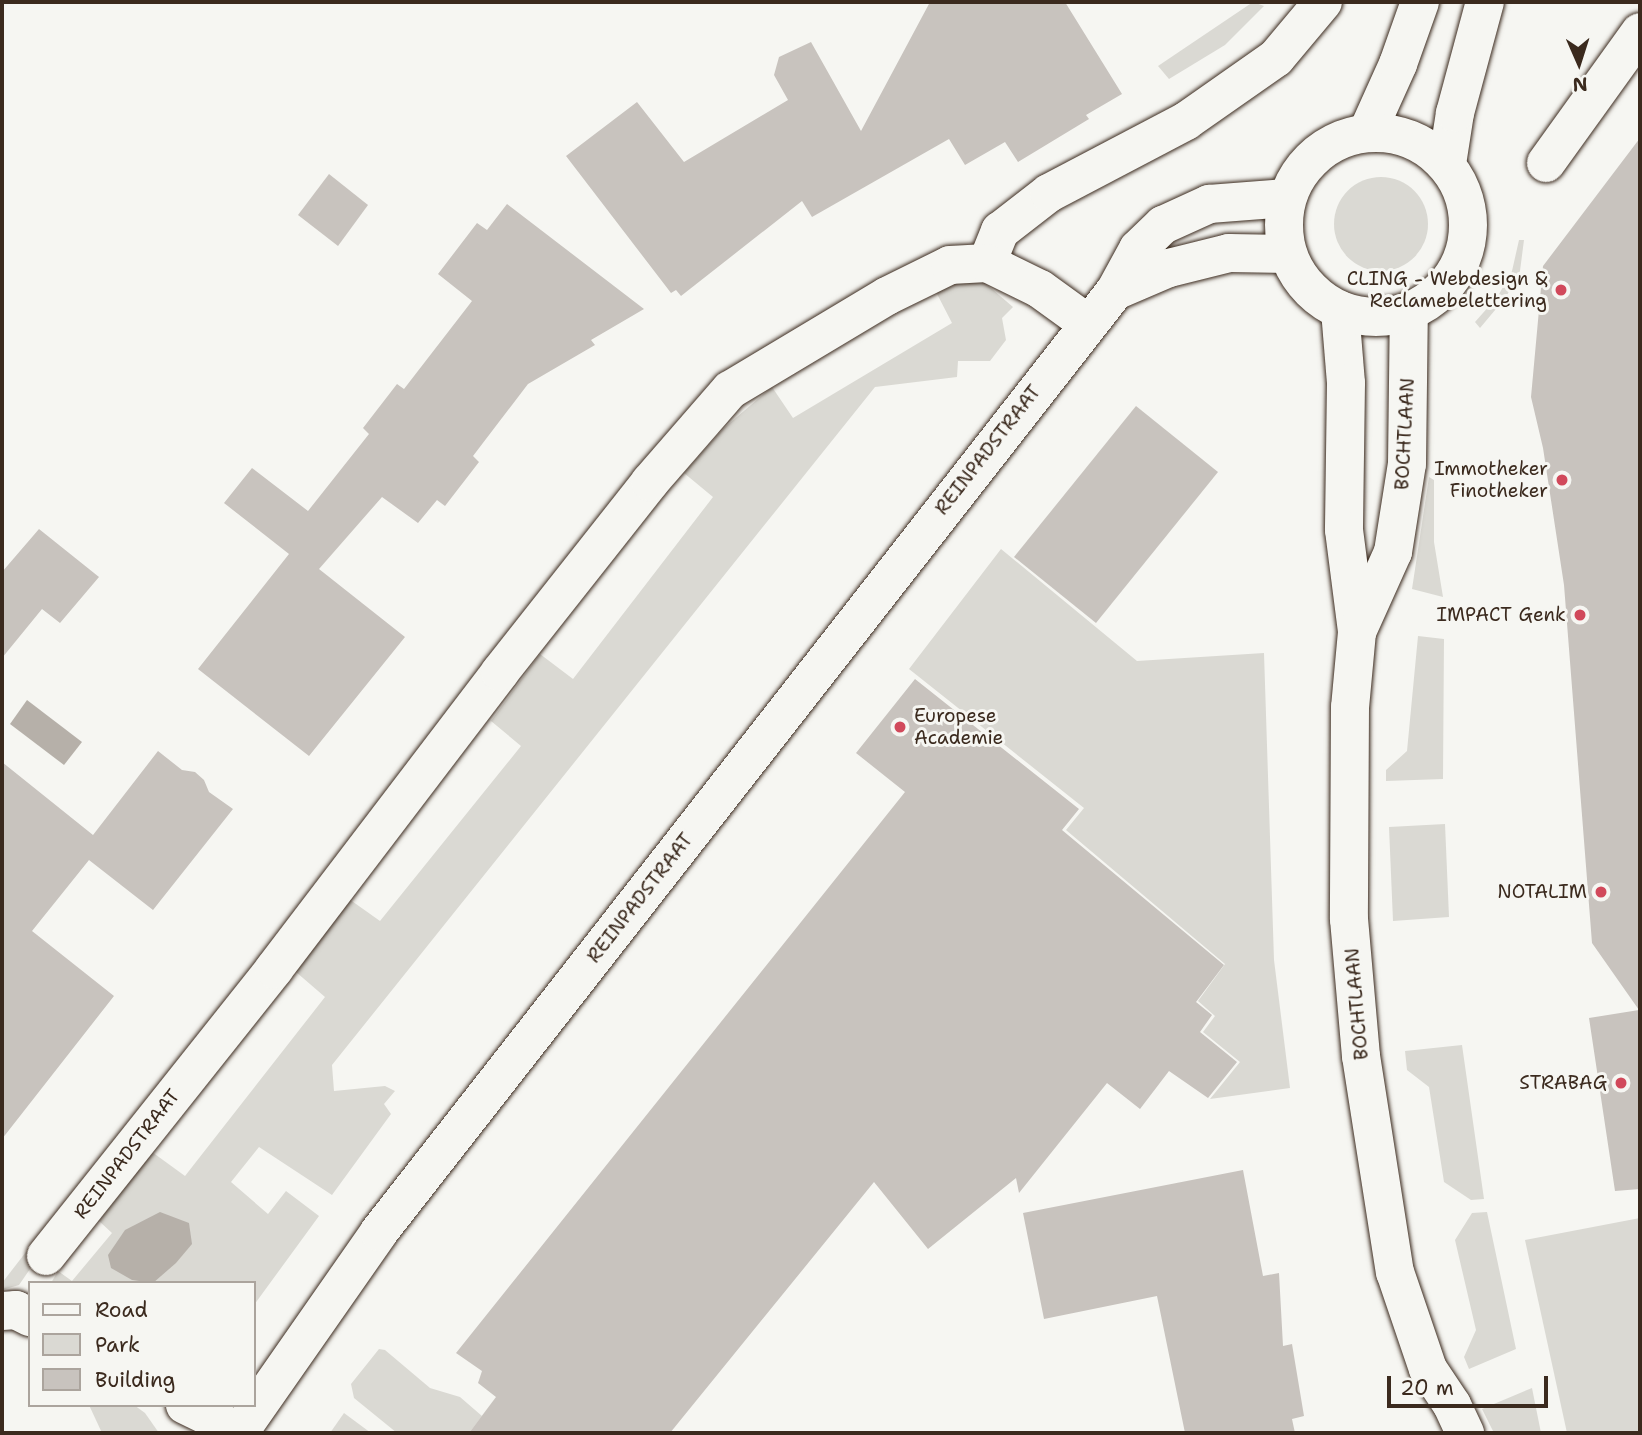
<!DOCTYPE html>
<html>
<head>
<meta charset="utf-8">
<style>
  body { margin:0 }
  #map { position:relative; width:1642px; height:1435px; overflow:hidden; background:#f6f6f2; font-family:"Shantell Sans",sans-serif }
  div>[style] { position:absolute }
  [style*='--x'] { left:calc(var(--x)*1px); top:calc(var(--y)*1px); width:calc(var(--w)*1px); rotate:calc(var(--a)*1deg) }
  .green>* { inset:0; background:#dad9d3 }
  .round { border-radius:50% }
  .water>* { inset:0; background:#b6b0a9 }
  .building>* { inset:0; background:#c8c3be }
  .roads { filter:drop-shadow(0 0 2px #3b2a1e) drop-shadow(0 0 2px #3b2a1e) }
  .minor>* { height:38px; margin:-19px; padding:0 19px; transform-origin:19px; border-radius:19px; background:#f6f6f2 }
  .major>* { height:38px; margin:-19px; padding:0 19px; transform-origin:19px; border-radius:19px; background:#f6f6f2 }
  .major>.ring { margin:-19px; padding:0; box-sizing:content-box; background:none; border:38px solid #f6f6f2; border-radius:50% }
  .dots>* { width:19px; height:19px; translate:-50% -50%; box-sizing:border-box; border:4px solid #f6f6f2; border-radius:50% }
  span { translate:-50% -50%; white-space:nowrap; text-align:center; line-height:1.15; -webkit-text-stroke:6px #f6f6f2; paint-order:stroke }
  .poi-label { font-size:19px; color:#3b2a1e }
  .right { translate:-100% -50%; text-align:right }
  .left { translate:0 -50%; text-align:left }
  .street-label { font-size:19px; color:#3b2a1e }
  .frame { position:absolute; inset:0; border:4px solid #3b2a1e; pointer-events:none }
  .legend { position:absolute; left:28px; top:1281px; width:228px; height:126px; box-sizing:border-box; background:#f6f6f2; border:2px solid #aba49d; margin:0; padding:9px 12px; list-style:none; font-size:21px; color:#3b2a1e }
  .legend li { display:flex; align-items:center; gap:14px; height:35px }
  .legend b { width:35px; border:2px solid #aba49d }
  .north { position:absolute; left:1544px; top:28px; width:70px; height:70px; -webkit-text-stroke:5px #f6f6f2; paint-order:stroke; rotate:177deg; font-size:19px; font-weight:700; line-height:28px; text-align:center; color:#3b2a1e }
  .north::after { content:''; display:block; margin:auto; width:24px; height:32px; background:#3b2a1e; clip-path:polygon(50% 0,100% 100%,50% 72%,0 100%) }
  .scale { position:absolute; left:1387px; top:1376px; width:161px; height:32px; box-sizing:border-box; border:4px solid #3b2a1e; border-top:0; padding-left:9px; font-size:21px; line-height:24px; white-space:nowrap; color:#3b2a1e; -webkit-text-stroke:5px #f6f6f2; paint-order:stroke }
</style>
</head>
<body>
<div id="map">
  <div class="green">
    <i style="clip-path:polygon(1253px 2px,1264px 6px,1225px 45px,1169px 79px,1158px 66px)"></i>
    <i class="round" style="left:1334px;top:177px;width:94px;height:94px"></i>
    <i style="clip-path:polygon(1519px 240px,1524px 240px,1520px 271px,1506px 297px,1480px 328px,1475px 322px,1498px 296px,1512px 271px)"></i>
    <i style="clip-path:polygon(953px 281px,985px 283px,1013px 307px,1002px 318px,1006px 340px,990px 361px,958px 361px,957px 377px,875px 387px,332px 1065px,334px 1091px,385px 1086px,395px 1091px,384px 1104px,391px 1114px,332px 1195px,259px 1147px,231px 1182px,268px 1214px,286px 1191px,319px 1216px,254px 1305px,254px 1283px,51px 1283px,58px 1271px,72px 1281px,112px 1233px,99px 1221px,152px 1152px,185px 1176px,325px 997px,296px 972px,349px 899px,380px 921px,521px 746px,491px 721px,540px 654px,573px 679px,713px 497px,684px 473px,723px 429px,772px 387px,793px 418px,952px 323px,935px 290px)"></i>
    <i style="clip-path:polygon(1429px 477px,1434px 480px,1434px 542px,1443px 597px,1412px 589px)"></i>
    <i style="clip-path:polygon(1001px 549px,1137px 661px,1264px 653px,1274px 960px,1290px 1088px,1210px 1099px,1240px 1062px,1203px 1032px,1215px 1016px,1198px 1001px,1225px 964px,1066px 830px,1084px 808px,909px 669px)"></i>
    <i style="clip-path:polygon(1418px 636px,1444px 639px,1443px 779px,1386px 781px,1386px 770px,1407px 751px)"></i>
    <i style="clip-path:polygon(1445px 824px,1449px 917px,1393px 921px,1389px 827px)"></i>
    <i style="clip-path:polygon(1462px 1045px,1484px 1199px,1471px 1200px,1444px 1182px,1429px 1087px,1407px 1070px,1405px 1051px)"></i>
    <i style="clip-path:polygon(1487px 1212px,1516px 1349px,1469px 1369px,1464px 1357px,1476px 1330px,1455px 1240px,1472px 1213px)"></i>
    <i style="clip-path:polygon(1640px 1218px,1640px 1433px,1567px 1433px,1525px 1240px)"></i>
    <i style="clip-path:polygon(29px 1248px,39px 1256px,19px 1285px,2px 1290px,2px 1283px)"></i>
    <i style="clip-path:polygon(379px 1349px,385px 1350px,430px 1388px,460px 1397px,482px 1416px,469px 1433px,397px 1433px,354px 1398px,351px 1384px)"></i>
    <i style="clip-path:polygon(1532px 1388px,1541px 1433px,1494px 1433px,1482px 1409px)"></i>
    <i style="clip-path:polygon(89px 1405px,134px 1405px,145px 1413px,159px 1433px,102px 1433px)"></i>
    <i style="clip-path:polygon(344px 1413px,371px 1433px,330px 1433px)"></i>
  </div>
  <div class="water">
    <i style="clip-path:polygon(27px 700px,82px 742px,64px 765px,10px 724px)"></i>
    <i style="clip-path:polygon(160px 1212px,189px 1223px,192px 1244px,176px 1263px,153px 1283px,132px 1280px,111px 1268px,108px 1255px,125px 1230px)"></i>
  </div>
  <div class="building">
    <i style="clip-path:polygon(930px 2px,1065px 2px,1122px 94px,1086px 115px,1089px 119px,1018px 162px,1005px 142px,965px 165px,949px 139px,812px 217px,802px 201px,681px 296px,676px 290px,671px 293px,566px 156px,637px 102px,684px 162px,788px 100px,774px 75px,779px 57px,811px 42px,861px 131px)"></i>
    <i style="clip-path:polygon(1640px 138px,1640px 1189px,1615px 1191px,1589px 1018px,1639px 1010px,1592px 943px,1564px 585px,1543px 448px,1531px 397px,1543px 266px)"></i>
    <i style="clip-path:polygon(329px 174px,368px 205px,338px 246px,298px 215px)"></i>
    <i style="clip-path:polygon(507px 204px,644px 309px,591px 340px,595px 345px,528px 384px,473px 456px,479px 462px,445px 506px,437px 500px,418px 523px,382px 497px,319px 569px,405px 637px,309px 756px,198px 669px,289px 554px,224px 503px,252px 468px,308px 511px,369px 434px,363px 428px,397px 384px,404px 389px,472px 301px,438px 274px,477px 223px,487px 230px)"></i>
    <i style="clip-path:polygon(1136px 406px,1218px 472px,1096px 623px,1014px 557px)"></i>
    <i style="clip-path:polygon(39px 529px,99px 577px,60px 623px,42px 609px,2px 658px,2px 572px)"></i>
    <i style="clip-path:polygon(915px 679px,1079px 809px,1062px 830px,1224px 965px,1196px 1002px,1212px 1015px,1200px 1032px,1237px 1062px,1208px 1098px,1169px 1071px,1140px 1109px,1107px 1083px,1019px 1193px,1016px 1178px,928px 1249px,874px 1182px,670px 1433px,469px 1433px,496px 1397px,478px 1383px,482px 1371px,456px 1353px,905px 792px,856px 753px)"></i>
    <i style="clip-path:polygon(158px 751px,182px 770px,195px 772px,204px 780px,209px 792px,233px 809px,153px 910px,89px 860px,32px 931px,114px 996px,2px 1139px,2px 762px,93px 835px)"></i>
    <i style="clip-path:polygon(1243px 1170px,1263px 1276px,1279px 1273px,1283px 1346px,1292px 1344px,1304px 1416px,1292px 1419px,1295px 1433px,1185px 1433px,1157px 1296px,1044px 1319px,1023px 1213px)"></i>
  </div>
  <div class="roads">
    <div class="minor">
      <i style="--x:1546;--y:163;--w:161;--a:-54.3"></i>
      <i style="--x:987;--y:263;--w:35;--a:-68"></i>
      <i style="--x:1000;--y:231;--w:62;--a:-37.8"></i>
      <i style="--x:1049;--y:193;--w:155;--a:-27.7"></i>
      <i style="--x:1186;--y:121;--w:110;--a:-35"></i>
      <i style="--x:1276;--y:58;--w:73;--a:-50"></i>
      <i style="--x:1115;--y:291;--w:59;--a:-23.1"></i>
      <i style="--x:1169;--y:268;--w:62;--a:-14"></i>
      <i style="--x:1229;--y:253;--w:59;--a:1"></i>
      <i style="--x:1340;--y:310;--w:73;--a:85.3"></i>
      <i style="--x:1346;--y:383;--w:147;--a:90.8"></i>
      <i style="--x:1344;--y:530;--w:103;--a:82.7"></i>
      <i style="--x:1357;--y:632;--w:75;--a:95.3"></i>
      <i style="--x:1350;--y:707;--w:212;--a:90.3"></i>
      <i style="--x:1349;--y:919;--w:138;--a:85"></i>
      <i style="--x:1361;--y:1056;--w:219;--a:81.1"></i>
      <i style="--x:1395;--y:1272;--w:102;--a:71.2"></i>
      <i style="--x:1428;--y:1369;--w:43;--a:56.3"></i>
      <i style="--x:1452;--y:1405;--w:31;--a:65"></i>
      <i style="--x:1357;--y:632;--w:88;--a:-65.8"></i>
      <i style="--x:1393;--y:552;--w:89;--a:-81"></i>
      <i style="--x:1407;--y:464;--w:153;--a:-89.3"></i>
      <i style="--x:46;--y:1256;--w:367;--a:-51.5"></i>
      <i style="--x:274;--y:969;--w:373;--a:-52.7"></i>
      <i style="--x:500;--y:672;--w:242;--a:-51.7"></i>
      <i style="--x:650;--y:482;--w:122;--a:-49"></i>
      <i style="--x:730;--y:390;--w:183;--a:-30.9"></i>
      <i style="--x:887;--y:296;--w:70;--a:-26.2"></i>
      <i style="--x:950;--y:265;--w:37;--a:-3"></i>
      <i style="--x:987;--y:263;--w:59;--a:26.1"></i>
      <i style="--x:1040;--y:289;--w:58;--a:35.9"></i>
      <i style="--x:2;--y:1311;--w:14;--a:-4"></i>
      <i style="--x:16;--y:1310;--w:16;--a:27"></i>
      <i style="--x:185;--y:1405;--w:64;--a:25.8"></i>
      <i style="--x:239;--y:1433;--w:245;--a:-55.1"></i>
      <i style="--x:379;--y:1232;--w:1195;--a:-51.97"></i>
      <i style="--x:1115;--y:291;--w:48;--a:-61.3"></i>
      <i style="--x:1138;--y:249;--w:35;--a:-44"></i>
      <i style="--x:1163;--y:225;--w:51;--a:-24.5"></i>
      <i style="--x:1209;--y:204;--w:78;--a:-4.4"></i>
    </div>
    <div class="major">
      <i style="--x:1367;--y:133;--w:76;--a:-65.8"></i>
      <i style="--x:1398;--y:64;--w:66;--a:-70.5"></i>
      <i class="ring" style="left:1284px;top:133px;width:146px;height:146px"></i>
      <i style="--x:1447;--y:164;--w:52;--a:-81.1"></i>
      <i style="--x:1455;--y:113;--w:115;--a:-74.9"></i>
    </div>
  </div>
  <div class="dots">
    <i style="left:1561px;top:290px;background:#d1495b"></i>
    <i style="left:1562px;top:480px;background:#d1495b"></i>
    <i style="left:1580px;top:615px;background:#d1495b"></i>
    <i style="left:900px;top:727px;background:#d1495b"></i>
    <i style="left:1601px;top:892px;background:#d1495b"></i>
    <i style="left:1621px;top:1083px;background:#d1495b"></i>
  </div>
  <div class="poi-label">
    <span class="right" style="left:1547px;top:290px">CLING - Webdesign &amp;<br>Reclamebelettering</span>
    <span class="right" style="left:1548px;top:480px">Immotheker<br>Finotheker</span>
    <span class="right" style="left:1566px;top:615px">IMPACT Genk</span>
    <span class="left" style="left:914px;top:727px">Europese<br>Academie</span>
    <span class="right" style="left:1587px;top:892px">NOTALIM</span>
    <span class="right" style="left:1607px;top:1083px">STRABAG</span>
  </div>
  <div class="street-label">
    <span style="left:1405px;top:434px;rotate:-87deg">BOCHTLAAN</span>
    <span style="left:988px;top:450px;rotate:-52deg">REINPADSTRAAT</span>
    <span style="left:640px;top:898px;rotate:-52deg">REINPADSTRAAT</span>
    <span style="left:1357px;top:1004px;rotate:-95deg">BOCHTLAAN</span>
    <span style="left:127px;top:1154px;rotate:-52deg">REINPADSTRAAT</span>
  </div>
  <div class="frame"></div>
  <ul class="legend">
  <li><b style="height:9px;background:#f6f6f2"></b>Road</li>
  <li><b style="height:19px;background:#dad9d3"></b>Park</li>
  <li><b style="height:19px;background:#c8c3be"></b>Building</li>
  </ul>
  <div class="north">N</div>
  <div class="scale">20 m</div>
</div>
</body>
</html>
